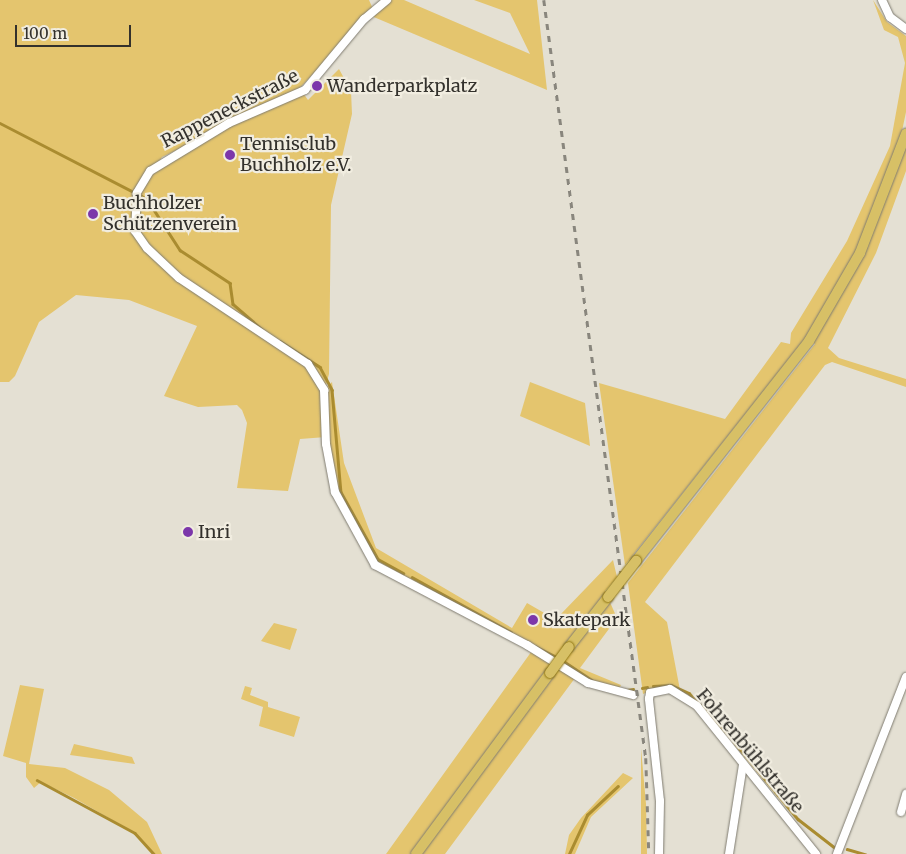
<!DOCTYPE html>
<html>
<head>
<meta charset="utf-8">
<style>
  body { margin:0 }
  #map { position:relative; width:906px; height:854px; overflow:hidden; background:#e4e0d3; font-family:Merriweather,serif }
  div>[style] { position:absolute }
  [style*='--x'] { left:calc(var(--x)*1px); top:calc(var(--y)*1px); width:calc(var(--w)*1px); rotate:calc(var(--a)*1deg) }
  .green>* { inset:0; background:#e4c56e }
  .stream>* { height:2.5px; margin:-1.25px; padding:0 1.25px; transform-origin:1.25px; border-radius:1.25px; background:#aa8c30 }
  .roads { filter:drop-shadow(0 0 1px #7f7b70) drop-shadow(0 0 1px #7f7b70) }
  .minor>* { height:8px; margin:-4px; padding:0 4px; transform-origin:4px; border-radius:4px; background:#fff }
  .major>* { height:10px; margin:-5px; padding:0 5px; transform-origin:5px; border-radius:5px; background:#d7c066 }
  .rail>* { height:2.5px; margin-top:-1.25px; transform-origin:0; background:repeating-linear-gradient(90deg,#89867d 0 6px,transparent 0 12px) }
  .bridges { filter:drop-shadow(0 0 1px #8d730f) drop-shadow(0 0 1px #8d730f) }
  .major-bridge>* { height:10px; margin:-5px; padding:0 5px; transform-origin:5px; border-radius:5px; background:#d7c066 }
  .dots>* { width:14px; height:14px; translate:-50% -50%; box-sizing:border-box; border:2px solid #f1ede0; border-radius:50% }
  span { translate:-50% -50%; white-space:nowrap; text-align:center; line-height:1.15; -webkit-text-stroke:4.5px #f1ede0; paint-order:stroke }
  .poi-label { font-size:18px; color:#33312c }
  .left { translate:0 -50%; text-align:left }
  .street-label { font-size:18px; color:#33312c }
  .scale { position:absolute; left:15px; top:25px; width:116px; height:22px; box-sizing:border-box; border:2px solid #33312c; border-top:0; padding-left:6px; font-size:15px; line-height:18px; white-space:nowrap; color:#33312c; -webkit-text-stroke:4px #f1ede0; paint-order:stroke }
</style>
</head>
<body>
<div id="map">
  <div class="green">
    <i style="clip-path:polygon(0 0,369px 0,373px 9px,387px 0,404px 0,530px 54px,510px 13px,474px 0,537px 0,547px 90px,369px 15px,293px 95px,162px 157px,157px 165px,246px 117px,303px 93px,308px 100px,339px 69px,351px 91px,352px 114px,331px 205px,329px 374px,325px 389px,332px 382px,344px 463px,376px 548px,512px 628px,527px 603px,553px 618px,560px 615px,613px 560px,617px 577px,605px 591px,617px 618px,580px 668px,621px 685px,617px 693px,575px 678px,445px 854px,386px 854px,534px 648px,376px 563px,335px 493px,326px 437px,300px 439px,288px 491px,237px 488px,247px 423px,242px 410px,237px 405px,198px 407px,164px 396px,197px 326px,129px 300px,76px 295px,39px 322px,15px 376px,9px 382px,0 382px)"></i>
    <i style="clip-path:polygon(873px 0,887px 22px,906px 36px,906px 112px,902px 131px,906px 132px,906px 171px,876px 253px,828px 348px,839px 358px,906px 379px,906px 387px,832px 362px,825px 365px,645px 602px,667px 622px,680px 690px,661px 687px,643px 694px,628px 583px,815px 344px,805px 339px,625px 565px,599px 383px,725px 419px,781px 342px,790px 344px,791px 333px,847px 241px,890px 146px,905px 63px,898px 37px,884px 30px)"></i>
    <i style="clip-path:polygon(530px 382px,585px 403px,590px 446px,520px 416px)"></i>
    <i style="clip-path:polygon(274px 623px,297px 629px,290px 650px,261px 641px)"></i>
    <i style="clip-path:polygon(20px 685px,44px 689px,29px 764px,65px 768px,109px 790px,147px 822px,162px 854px,154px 854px,135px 833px,74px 798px,41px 782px,34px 788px,26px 777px,26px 763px,3px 756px)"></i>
    <i style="clip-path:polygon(245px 686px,252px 688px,250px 695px,268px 702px,268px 707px,300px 717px,294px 737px,259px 726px,263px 707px,241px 699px)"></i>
    <i style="clip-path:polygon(74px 744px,132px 757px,135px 764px,70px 755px)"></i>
    <i style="clip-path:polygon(641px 748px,646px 804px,647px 854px,641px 854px)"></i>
    <i style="clip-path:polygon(623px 773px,633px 778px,591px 817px,575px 854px,565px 854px,569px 835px,581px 818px)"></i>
  </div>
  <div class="stream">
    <i style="--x:0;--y:123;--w:165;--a:27.3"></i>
    <i style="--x:147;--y:199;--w:61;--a:57.1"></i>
    <i style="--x:180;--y:250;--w:60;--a:33.4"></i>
    <i style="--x:230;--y:283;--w:21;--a:82"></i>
    <i style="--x:233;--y:304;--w:40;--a:41"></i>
    <i style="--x:280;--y:341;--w:48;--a:33"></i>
    <i style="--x:320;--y:367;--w:26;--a:62"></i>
    <i style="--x:332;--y:390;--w:102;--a:85"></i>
    <i style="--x:341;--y:492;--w:77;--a:61.1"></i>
    <i style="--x:378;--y:559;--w:29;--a:29"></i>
    <i style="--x:412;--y:577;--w:113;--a:29.1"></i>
    <i style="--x:535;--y:646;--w:25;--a:27"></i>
    <i style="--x:562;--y:660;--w:40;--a:34"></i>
    <i style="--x:653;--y:686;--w:18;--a:-3"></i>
    <i style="--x:671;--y:685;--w:20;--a:24"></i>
    <i style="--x:689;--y:693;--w:61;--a:46.3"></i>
    <i style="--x:642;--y:688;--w:5;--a:-11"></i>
    <i style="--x:627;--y:690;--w:6;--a:-9"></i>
    <i style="--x:734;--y:742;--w:100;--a:50.3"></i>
    <i style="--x:798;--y:819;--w:46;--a:37.9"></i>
    <i style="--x:37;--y:780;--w:111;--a:28.4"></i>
    <i style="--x:135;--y:833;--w:28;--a:48"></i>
    <i style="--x:847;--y:849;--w:19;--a:16"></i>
    <i style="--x:569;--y:854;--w:43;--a:-65.2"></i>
    <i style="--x:587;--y:815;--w:42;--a:-43.1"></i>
  </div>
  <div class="roads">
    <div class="minor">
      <i style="--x:387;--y:0;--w:30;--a:140"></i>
      <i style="--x:364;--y:19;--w:92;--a:129.7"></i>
      <i style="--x:305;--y:90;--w:83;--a:156.5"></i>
      <i style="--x:229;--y:123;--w:92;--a:148.7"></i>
      <i style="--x:150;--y:171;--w:26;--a:121"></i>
      <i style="--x:137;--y:193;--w:38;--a:93"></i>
      <i style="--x:135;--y:231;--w:21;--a:55"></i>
      <i style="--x:147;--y:248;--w:44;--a:43.2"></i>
      <i style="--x:179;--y:278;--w:155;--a:33.7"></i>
      <i style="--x:308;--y:364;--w:31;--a:58"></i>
      <i style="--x:324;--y:390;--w:54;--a:87.9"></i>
      <i style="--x:326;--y:444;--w:49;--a:79.4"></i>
      <i style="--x:335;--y:492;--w:83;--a:61.3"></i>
      <i style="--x:375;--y:565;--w:172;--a:27.8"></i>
      <i style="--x:527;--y:645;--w:72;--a:31.9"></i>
      <i style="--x:588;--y:683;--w:47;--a:14.9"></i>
      <i style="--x:882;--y:0;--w:19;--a:65"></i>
      <i style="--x:890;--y:17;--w:20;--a:37"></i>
      <i style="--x:901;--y:812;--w:19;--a:-74"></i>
      <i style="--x:659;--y:854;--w:53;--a:-88.9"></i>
      <i style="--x:660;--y:801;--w:103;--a:-96.2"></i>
      <i style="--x:649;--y:699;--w:6;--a:-81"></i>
      <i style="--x:650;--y:693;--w:20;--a:-11"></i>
      <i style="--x:670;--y:689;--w:32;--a:32"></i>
      <i style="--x:697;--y:706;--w:190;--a:51.2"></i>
      <i style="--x:729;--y:854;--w:90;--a:-81.1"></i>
      <i style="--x:837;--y:854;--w:190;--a:-68.7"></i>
    </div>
    <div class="major">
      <i style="--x:636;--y:561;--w:280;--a:-51.8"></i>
      <i style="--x:809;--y:341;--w:102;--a:-59.9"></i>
      <i style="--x:860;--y:253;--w:128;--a:-68.9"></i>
      <i style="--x:569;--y:647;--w:63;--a:-52"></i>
      <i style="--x:416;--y:854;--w:225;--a:-53.5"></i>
    </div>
  </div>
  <div class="rail">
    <i style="--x:544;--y:0;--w:765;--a:82.34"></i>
    <i style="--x:646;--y:758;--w:96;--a:88.2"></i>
  </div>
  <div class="bridges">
    <div class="major-bridge">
      <i style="--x:608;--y:597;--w:46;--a:-52.1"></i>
      <i style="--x:550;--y:673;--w:32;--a:-54"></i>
    </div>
  </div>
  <div class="dots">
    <i style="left:317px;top:86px;background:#7c37aa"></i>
    <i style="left:230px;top:155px;background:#7c37aa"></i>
    <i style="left:93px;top:214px;background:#7c37aa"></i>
    <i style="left:188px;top:532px;background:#7c37aa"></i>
    <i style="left:533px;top:620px;background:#7c37aa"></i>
  </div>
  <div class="poi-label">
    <span class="left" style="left:327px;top:86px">Wanderparkplatz</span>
    <span class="left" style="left:240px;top:155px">Tennisclub<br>Buchholz e.V.</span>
    <span class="left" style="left:103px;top:214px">Buchholzer<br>Schützenverein</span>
    <span class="left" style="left:198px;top:532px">Inri</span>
    <span class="left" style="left:543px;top:620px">Skatepark</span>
  </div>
  <div class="street-label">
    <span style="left:230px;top:109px;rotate:-27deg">Rappeneckstraße</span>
    <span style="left:750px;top:751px;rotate:50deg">Fohrenbühlstraße</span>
  </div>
  <div class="scale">100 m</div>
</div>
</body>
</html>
